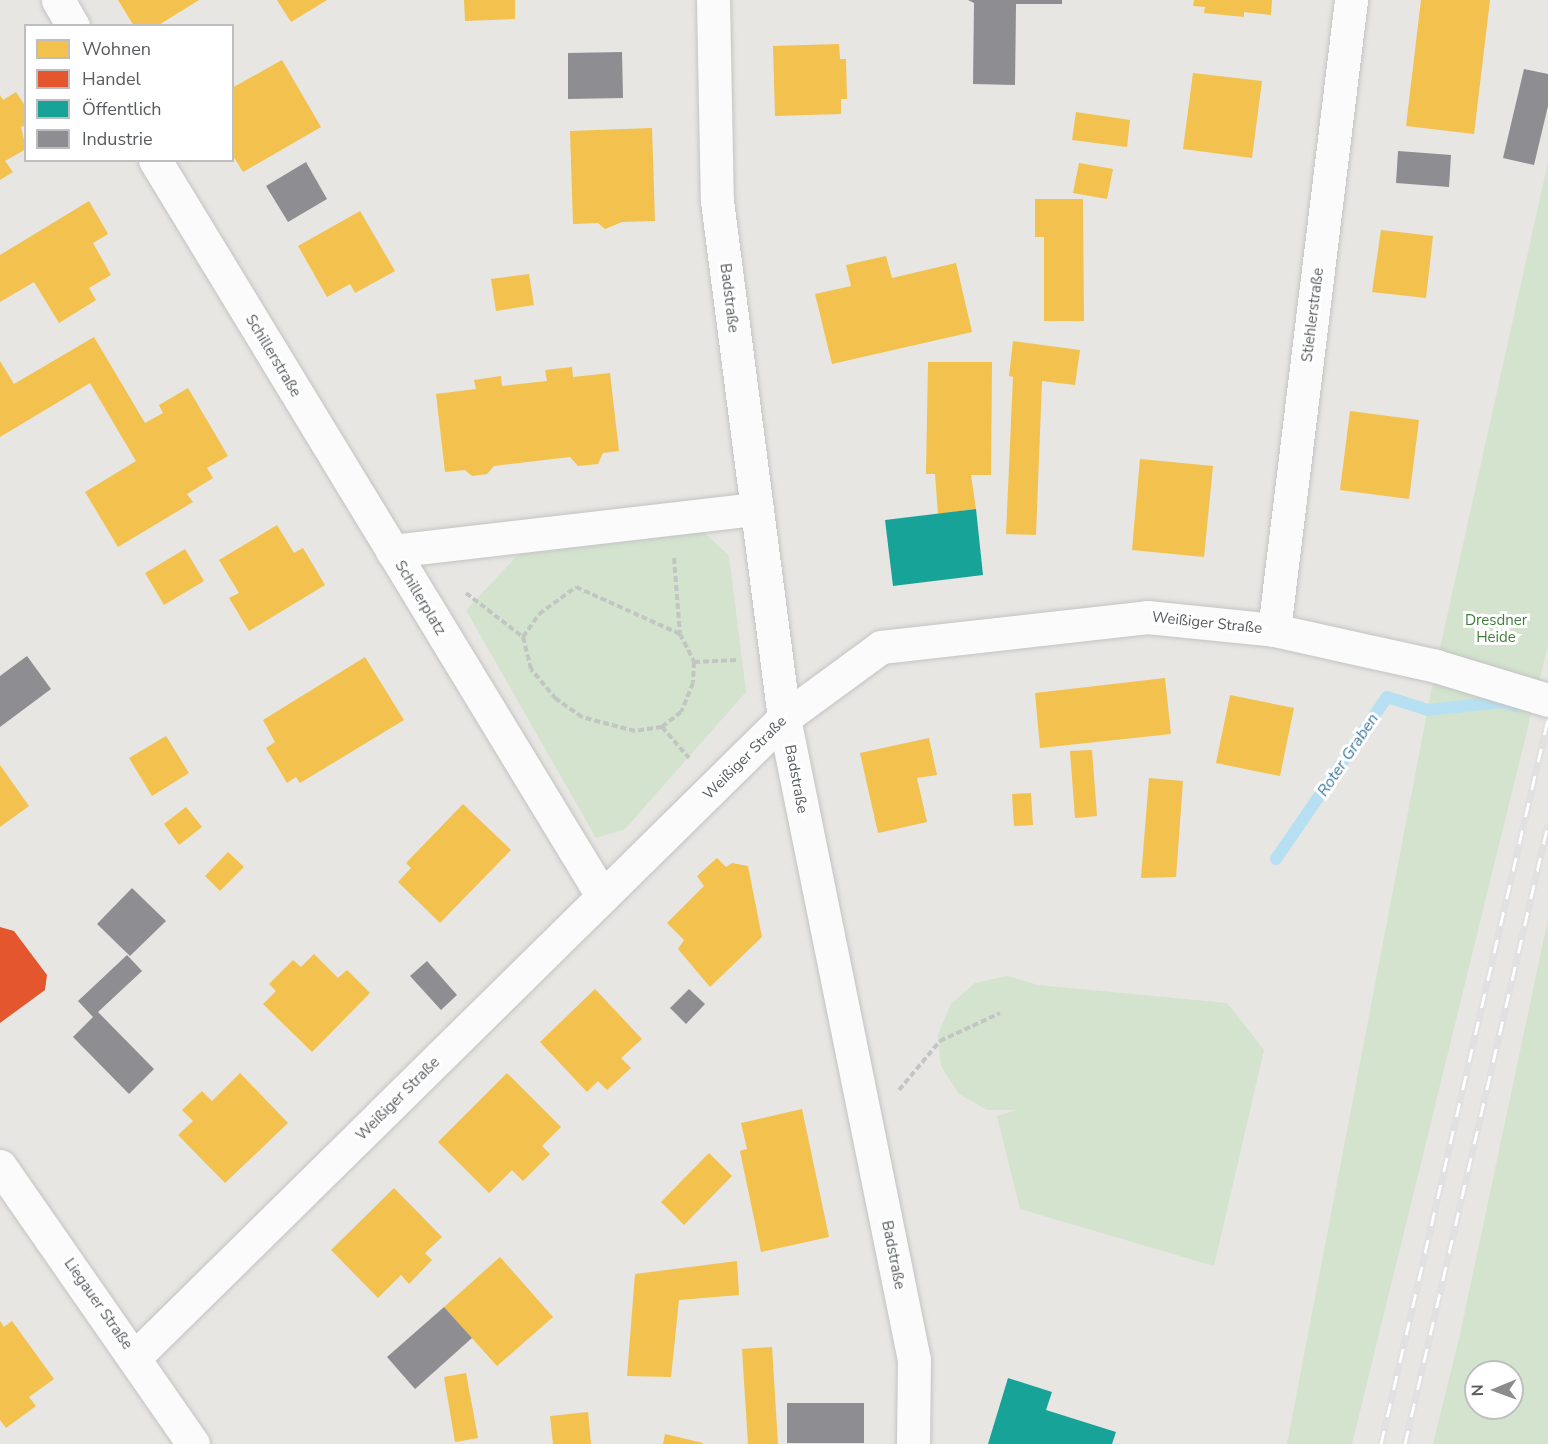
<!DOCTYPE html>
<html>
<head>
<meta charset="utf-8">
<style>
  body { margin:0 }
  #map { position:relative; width:1548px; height:1444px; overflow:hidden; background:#e7e6e2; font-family:"Nunito Sans",sans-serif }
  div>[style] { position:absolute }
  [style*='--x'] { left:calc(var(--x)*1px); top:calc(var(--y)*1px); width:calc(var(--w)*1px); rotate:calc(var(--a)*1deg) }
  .green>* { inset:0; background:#d3e3ce }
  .homes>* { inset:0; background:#f2c14e }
  .shops>* { inset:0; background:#e4572e }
  .public>* { inset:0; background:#17a398 }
  .industry>* { inset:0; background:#8d8d92 }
  .stream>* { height:12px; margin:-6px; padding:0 6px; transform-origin:6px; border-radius:6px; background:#b6e0f1 }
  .path>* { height:4px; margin-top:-2px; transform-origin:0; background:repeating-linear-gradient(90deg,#c2c6c3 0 6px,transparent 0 9px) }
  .roads { filter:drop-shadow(0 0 2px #c3c3c3) drop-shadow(0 0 2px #c3c3c3) }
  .street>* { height:33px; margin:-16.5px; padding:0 16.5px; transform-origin:16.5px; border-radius:16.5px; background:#fbfbfb }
  .secondary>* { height:33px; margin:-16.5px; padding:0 16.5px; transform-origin:16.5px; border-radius:16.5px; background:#fbfbfb }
  .rail>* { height:7px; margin-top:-3.5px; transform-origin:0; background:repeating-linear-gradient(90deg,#fff 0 14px,#e0e1e0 0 28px); box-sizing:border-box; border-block:2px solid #e0e1e0 }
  span { translate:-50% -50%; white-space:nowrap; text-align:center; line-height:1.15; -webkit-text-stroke:6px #fff; paint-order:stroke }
  .street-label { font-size:15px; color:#585c5f }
  .park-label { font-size:15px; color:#3f7e39 }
  .water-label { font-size:16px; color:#3f7aa0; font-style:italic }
  .legend { position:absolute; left:24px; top:24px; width:210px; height:138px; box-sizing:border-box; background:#fff; border:2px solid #bcbebf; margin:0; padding:8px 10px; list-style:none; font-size:18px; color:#585c5f }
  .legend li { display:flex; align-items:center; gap:12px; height:30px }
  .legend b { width:30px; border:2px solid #bcbebf }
  .north { position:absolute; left:1464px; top:1360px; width:60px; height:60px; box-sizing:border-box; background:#fff; border:2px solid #bcbebf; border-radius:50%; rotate:269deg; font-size:16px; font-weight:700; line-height:24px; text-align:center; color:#585c5f }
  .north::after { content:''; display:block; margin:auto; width:21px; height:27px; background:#8a8c8d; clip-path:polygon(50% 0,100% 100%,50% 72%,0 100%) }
</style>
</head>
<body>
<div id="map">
  <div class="green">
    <i style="clip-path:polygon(1548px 162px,1548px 645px,1352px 1444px,1287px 1444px,1436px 666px)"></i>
    <i style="clip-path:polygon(704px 532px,729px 556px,746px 692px,625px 829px,596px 838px,466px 610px,518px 555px)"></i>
    <i style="clip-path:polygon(evenodd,1548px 919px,1548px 1444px,1433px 1444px,1461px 1330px,1548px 919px,1476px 1372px,1512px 1372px,1512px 1408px,1476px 1408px,1476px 1372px)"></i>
    <i style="clip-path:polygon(1007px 976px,1038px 985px,1227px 1003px,1264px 1050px,1214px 1266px,1020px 1209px,997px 1116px,1016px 1110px,987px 1110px,959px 1094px,941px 1066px,938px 1034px,951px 1004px,975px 983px)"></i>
  </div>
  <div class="homes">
    <i style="clip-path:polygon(118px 0,199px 0,157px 26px,134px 26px)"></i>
    <i style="clip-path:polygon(277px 0,327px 0,291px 22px)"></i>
    <i style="clip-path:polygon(464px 0,515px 0,515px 19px,465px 21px)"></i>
    <i style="clip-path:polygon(1194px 0,1272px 0,1271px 15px,1244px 12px,1244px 17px,1204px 13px,1205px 7px,1193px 6px)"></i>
    <i style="clip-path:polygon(1421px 0,1490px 0,1474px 134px,1406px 126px)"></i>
    <i style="clip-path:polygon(839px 44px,840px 59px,846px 59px,847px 99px,841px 99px,841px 114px,775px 116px,773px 46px)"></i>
    <i style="clip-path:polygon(282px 60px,321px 127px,243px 172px,232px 154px,232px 88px)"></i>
    <i style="clip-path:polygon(1193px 73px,1262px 81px,1252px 158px,1183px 149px)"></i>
    <i style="clip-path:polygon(16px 92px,26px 107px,26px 125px,21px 127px,26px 149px,5px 161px,13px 172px,0 180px,0 95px,3px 100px)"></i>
    <i style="clip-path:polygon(1076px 112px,1130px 120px,1127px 147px,1072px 140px)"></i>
    <i style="clip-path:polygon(652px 128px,655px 221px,622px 222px,605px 229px,598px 223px,573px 224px,570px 131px)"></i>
    <i style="clip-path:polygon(1079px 163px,1113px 169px,1107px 199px,1073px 193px)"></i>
    <i style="clip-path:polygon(1035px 199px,1083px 199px,1084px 321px,1044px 321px,1044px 237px,1035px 237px)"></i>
    <i style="clip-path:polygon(89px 201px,108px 234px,93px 243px,111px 275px,89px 288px,96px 300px,59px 323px,34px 282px,0 302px,0 255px)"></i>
    <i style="clip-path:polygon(360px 211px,395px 271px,355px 293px,350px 284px,327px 297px,298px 246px)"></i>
    <i style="clip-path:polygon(1381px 230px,1433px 236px,1426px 298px,1372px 292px)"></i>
    <i style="clip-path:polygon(886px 256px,892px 278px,956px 263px,972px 332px,832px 364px,815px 294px,851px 286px,846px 265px)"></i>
    <i style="clip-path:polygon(529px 274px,534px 305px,496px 311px,491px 279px)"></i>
    <i style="clip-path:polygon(94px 337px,145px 423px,163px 413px,159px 405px,188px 388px,228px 456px,207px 468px,213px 478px,187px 494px,193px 502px,118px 547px,85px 492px,136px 461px,90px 383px,0 437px,0 361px,14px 384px)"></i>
    <i style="clip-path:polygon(1013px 341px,1080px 350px,1075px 385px,1042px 381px,1036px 535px,1006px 534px,1013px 377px,1009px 376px)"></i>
    <i style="clip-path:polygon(928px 362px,992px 362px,991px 475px,971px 475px,976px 509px,938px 514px,935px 474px,926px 474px)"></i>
    <i style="clip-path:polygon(572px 367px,573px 377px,610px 373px,619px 451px,603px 453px,598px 464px,578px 466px,570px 457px,494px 466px,487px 474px,472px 476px,465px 470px,445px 472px,436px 394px,476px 389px,474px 380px,501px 376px,502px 386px,547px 381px,545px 370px)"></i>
    <i style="clip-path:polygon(1350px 411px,1419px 420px,1409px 499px,1340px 490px)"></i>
    <i style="clip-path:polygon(1140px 459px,1213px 466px,1204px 557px,1132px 550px)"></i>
    <i style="clip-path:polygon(277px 525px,294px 553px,303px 548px,325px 585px,249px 631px,229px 598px,239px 593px,219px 560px)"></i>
    <i style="clip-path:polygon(185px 549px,204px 581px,164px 605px,145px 573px)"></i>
    <i style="clip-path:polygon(365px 657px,404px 720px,300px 783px,296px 777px,287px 783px,266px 748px,275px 742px,263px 720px)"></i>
    <i style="clip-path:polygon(1165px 678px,1171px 734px,1040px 748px,1035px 693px)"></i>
    <i style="clip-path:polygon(1230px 695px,1294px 708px,1280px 776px,1216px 763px)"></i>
    <i style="clip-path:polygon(166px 736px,189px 773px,152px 796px,129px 758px)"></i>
    <i style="clip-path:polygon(929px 738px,937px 775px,917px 778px,927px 822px,878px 833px,860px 753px)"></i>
    <i style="clip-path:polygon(1092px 750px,1097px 816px,1075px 818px,1070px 751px)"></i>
    <i style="clip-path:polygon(0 765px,29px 806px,0 827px)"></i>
    <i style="clip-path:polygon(1149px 778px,1183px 781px,1176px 877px,1141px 878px)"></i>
    <i style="clip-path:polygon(1031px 793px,1033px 825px,1014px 826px,1012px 794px)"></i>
    <i style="clip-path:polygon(463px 804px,511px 850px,440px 923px,398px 882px,411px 868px,406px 863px)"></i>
    <i style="clip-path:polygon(186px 807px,202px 827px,179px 845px,164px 824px)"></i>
    <i style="clip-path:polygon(228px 852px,244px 867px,220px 891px,205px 876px)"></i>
    <i style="clip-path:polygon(717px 858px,726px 867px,732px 863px,748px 866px,762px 937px,710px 987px,678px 949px,684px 940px,667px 923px,704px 886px,697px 876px)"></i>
    <i style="clip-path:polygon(314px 954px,338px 978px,347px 970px,370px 993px,312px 1052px,263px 1004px,276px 991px,269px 984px,293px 960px,301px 967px)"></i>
    <i style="clip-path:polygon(595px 989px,642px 1039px,621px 1058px,631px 1068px,607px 1090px,598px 1081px,587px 1092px,540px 1042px)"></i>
    <i style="clip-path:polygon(240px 1073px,288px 1123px,225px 1183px,178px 1135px,193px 1121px,182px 1110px,202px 1091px,212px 1101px)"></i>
    <i style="clip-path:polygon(507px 1073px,561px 1127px,542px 1146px,550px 1154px,523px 1181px,512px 1170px,489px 1193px,438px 1142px)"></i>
    <i style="clip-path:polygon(802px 1109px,829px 1237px,761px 1252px,740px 1151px,747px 1149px,741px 1123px)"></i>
    <i style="clip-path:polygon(709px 1153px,732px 1176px,684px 1225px,661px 1202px)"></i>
    <i style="clip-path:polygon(394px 1188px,442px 1237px,425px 1253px,432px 1260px,409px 1284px,401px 1275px,378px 1298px,331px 1250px)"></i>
    <i style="clip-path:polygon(500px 1257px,553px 1317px,497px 1366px,444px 1307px)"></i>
    <i style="clip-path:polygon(737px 1261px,739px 1295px,679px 1300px,671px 1377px,627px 1376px,635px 1274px)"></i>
    <i style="clip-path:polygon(0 1321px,4px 1327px,12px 1321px,54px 1379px,29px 1397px,36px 1406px,6px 1428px,0 1420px)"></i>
    <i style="clip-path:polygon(772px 1347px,778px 1444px,748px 1444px,742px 1349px)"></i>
    <i style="clip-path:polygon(466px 1373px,478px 1438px,455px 1442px,444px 1377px)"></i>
    <i style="clip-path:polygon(588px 1412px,591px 1444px,553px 1444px,550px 1416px)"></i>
    <i style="clip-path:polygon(665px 1434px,703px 1443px,702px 1444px,663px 1444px)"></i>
  </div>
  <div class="shops">
    <i style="clip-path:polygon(0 927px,14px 931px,47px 975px,45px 990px,0 1023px)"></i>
  </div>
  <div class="public">
    <i style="clip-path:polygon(976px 509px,983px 575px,893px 586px,885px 520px)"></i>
    <i style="clip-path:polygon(1008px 1378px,1052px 1392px,1046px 1410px,1116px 1432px,1112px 1444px,988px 1444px)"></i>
  </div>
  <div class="industry">
    <i style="clip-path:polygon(968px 0,1062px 0,1062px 4px,1016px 4px,1015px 85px,973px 84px,974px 3px)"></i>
    <i style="clip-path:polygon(622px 52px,623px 98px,568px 99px,568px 53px)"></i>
    <i style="clip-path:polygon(1524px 69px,1548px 74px,1548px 106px,1534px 165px,1503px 158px)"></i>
    <i style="clip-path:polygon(1398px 151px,1451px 155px,1449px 187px,1396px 183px)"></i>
    <i style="clip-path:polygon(306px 162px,327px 199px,288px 222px,266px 186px)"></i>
    <i style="clip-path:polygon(27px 656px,51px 689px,0 727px,0 676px)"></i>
    <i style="clip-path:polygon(132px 888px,166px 921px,130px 956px,97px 924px)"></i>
    <i style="clip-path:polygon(127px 955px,142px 971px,98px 1012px,154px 1069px,129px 1094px,73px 1037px,93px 1017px,78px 1001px)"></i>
    <i style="clip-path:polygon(427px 961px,457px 995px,441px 1010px,410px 976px)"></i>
    <i style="clip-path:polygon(689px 989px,705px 1004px,686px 1024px,670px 1008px)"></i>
    <i style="clip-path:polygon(444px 1307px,472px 1338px,415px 1389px,387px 1357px)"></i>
    <i style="clip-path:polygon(787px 1403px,864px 1403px,864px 1443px,787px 1443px)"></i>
  </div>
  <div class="stream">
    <i style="--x:1276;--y:859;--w:196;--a:-55.6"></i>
    <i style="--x:1387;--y:697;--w:43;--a:17.6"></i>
    <i style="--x:1428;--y:710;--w:74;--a:-6.2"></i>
    <i style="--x:1502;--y:702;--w:14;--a:17"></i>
  </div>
  <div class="path">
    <i style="--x:674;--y:558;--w:76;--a:85.5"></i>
    <i style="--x:680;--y:634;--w:31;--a:63"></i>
    <i style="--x:694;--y:662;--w:21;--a:93"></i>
    <i style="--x:693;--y:683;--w:31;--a:112"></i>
    <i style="--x:681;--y:712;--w:24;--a:142"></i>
    <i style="--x:662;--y:727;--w:27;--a:172"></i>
    <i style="--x:635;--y:731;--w:55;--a:-165.2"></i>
    <i style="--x:582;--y:717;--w:32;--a:-145"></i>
    <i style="--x:556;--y:699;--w:39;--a:-130"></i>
    <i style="--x:531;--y:669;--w:33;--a:-104"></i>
    <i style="--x:523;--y:637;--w:28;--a:-55"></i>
    <i style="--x:539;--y:614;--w:46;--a:-36.1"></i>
    <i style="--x:576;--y:587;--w:114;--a:24.3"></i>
    <i style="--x:466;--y:593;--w:72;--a:37.7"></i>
    <i style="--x:694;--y:662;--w:43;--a:-2.7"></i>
    <i style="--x:662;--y:727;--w:41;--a:48.9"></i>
    <i style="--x:899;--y:1090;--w:64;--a:-50.1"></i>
    <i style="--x:940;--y:1041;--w:66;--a:-25"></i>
  </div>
  <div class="roads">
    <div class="street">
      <i style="--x:58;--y:0;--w:30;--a:60"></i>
      <i style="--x:713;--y:0;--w:201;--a:88.9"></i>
      <i style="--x:717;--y:201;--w:521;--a:82.62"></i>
      <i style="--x:784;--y:718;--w:655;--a:78.55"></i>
      <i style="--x:914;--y:1360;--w:84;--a:90.7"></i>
      <i style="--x:155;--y:160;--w:862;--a:58.71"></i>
      <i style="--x:392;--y:551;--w:367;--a:-6.6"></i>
      <i style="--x:1274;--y:630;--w:635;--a:-83.03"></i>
      <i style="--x:135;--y:1357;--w:911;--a:-44.56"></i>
      <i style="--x:784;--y:718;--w:120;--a:-36.2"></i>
      <i style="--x:881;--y:647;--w:268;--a:-6.4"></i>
      <i style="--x:1147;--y:617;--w:128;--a:5.8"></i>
      <i style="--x:1274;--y:630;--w:166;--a:12.5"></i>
      <i style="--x:1436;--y:666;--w:117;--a:16.9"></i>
    </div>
    <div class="secondary">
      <i style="--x:0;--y:1166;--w:338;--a:55.2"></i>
    </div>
  </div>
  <div class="rail">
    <i style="--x:1381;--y:1444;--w:744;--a:-77.03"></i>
    <i style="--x:1405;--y:1444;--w:636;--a:-77.01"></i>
  </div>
  <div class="street-label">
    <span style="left:729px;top:298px;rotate:83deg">Badstraße</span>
    <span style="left:1313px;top:315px;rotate:-83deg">Stiehlerstraße</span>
    <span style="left:273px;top:356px;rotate:59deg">Schillerstraße</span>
    <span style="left:420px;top:598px;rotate:59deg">Schillerplatz</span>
    <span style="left:1207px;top:623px;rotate:6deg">Weißiger Straße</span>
    <span style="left:745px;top:758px;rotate:-45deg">Weißiger Straße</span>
    <span style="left:796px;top:779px;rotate:79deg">Badstraße</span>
    <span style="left:398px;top:1099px;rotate:-45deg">Weißiger Straße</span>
    <span style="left:893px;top:1255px;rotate:79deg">Badstraße</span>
    <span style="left:98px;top:1304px;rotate:55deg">Liegauer Straße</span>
  </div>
  <div class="park-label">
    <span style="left:1496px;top:629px">Dresdner<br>Heide</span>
  </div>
  <div class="water-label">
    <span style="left:1348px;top:755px;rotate:-56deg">Roter Graben</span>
  </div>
  <ul class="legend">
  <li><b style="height:16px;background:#f2c14e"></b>Wohnen</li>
  <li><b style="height:16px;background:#e4572e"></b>Handel</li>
  <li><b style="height:16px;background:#17a398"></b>Öffentlich</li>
  <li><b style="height:16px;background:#8d8d92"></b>Industrie</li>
  </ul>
  <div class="north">N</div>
</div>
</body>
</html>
